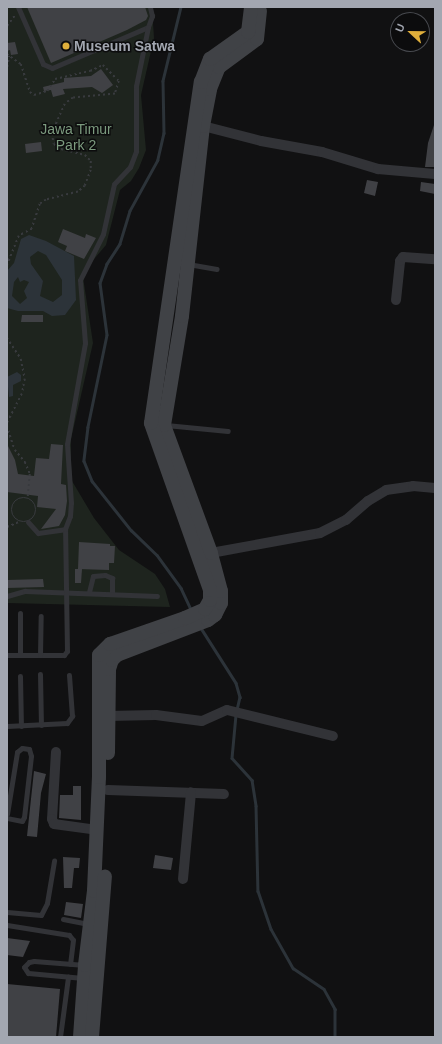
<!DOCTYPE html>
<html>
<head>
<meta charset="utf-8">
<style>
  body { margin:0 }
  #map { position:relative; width:442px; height:1044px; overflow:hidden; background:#111112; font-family:Arial,sans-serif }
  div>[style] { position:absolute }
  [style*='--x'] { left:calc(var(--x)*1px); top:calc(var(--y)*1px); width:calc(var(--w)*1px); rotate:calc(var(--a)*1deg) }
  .green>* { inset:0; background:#1e241e }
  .water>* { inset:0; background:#2c3339 }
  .stream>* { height:2.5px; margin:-1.25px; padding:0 1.25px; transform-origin:1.25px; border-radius:1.25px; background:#2c3339 }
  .building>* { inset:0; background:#404145 }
  .path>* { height:1.5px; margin-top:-0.75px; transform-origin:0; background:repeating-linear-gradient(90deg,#383a3e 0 2px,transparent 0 5px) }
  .path>.ring { margin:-0.75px; padding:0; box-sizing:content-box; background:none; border:1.5px solid #383a3e; border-radius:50% }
  .lane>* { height:5px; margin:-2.5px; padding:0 2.5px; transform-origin:2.5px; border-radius:2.5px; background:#323337 }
  .street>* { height:10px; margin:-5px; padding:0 5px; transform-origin:5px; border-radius:5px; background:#323337 }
  .secondary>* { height:14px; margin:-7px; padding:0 7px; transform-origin:7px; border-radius:7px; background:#404246 }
  .dots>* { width:11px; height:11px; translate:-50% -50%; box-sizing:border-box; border:2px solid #0c0c0d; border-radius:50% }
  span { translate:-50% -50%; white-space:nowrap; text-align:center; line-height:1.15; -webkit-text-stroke:3px #0c0c0d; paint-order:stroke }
  .poi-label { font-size:14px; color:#a3a7b1; font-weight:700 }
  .left { translate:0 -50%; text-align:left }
  .park-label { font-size:14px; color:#7c9b7f }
  .frame { position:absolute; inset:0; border:8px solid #a3a7b1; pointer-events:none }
  .north { position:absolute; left:390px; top:12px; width:40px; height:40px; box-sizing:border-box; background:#0c0c0d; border:1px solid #484a4f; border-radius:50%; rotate:292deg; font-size:11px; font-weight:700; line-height:16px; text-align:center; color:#a3a7b1 }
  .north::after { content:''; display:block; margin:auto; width:14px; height:18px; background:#dfae3b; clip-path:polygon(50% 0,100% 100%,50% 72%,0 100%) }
</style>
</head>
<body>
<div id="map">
  <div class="green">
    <i style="clip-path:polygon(7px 7px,152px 7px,154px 38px,141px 95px,146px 150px,139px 168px,131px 181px,120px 190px,106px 245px,84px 271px,83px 277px,93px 343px,71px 439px,71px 464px,72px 481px,94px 518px,119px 550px,155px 574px,165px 589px,170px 607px,7px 603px)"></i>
  </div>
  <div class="water">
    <i style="clip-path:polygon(evenodd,29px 235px,46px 241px,74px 256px,76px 300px,65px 315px,52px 316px,43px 311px,18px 311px,7px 308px,7px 271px,14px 263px,21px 239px,29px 235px,38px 251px,46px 255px,62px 280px,62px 295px,53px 302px,40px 296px,43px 281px,31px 264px,30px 257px,38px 251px,29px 235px,18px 277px,20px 282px,24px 280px,29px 282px,24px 291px,27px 298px,20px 304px,12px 296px,14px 282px,18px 277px)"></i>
    <i style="clip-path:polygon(17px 372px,21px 375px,21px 381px,13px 385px,13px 396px,9px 397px,7px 377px)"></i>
  </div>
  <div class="stream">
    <i style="--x:181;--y:7;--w:76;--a:103.7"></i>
    <i style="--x:163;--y:81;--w:52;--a:88.9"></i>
    <i style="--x:164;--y:133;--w:28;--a:103"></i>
    <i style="--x:158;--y:160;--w:58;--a:118.8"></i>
    <i style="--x:130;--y:211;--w:34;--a:107"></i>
    <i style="--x:120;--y:244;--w:24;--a:123"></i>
    <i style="--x:107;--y:264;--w:20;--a:110"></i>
    <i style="--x:100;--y:283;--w:52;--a:82.3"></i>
    <i style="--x:107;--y:335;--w:94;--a:101.7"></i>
    <i style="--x:88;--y:427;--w:34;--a:97"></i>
    <i style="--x:84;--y:461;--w:22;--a:68"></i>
    <i style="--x:92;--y:481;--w:63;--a:51.5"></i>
    <i style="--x:131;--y:530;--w:36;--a:44"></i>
    <i style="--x:157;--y:555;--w:41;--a:54"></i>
    <i style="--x:181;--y:588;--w:23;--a:65"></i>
    <i style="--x:201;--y:628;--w:65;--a:57.5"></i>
    <i style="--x:236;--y:683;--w:15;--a:74"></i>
    <i style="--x:240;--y:697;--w:13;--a:103"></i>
    <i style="--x:236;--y:715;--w:43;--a:95.3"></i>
    <i style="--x:232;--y:758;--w:30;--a:48"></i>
    <i style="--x:252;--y:780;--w:26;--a:81"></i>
    <i style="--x:256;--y:806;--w:85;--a:88.7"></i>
    <i style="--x:258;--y:891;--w:40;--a:71.1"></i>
    <i style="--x:271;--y:929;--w:45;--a:60.6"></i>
    <i style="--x:293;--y:968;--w:37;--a:34"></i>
    <i style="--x:324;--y:989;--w:23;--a:61"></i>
    <i style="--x:335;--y:1009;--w:28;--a:90"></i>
  </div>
  <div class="building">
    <i style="clip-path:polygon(27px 7px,145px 7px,148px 16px,146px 20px,127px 30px,51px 63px)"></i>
    <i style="clip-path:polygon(15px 42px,18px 54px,11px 55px,10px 50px,7px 51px,7px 43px)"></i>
    <i style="clip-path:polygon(101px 69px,113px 85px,102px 93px,92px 87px,63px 89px,65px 94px,53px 97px,51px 90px,44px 91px,43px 87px,64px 82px,64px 78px,91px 76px)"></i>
    <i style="clip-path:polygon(434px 125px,435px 167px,425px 167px,428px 143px)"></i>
    <i style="clip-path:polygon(41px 142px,42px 151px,26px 153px,25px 144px)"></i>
    <i style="clip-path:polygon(367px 180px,378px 182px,375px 196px,364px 193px)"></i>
    <i style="clip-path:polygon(421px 182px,435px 184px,435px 194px,420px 191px)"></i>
    <i style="clip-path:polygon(63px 229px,85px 238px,86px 234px,96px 238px,84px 259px,65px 251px,67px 246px,58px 242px)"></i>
    <i style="clip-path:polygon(22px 315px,43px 315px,43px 322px,21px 322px)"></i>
    <i style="clip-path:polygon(7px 444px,15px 460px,18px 474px,34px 476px,36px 458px,49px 459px,51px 444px,63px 445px,61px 484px,66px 485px,67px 501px,65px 515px,59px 526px,41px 529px,56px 509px,37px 507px,38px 496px,7px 492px)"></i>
    <i style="clip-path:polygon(79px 542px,110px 544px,110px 546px,115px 546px,114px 563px,109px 563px,109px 570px,78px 569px)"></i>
    <i style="clip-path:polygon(75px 569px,82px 569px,81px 583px,75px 583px)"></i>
    <i style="clip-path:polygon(43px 579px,44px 587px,7px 588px,7px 580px)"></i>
    <i style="clip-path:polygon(34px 771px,46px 774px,41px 793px,37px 837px,27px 836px)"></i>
    <i style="clip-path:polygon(73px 786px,81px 786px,81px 820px,59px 818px,60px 795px,73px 795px)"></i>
    <i style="clip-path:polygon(155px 855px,173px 858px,171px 870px,153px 868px)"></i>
    <i style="clip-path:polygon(63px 857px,80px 858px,79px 868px,74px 868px,72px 888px,64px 888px)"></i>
    <i style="clip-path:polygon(66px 902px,83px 904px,81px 918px,64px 915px)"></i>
    <i style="clip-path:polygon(7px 938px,30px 941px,23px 957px,7px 955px)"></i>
    <i style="clip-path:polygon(7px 984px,60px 989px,56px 1037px,7px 1037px)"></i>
  </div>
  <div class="path">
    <i style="--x:7;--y:26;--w:14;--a:-54"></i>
    <i style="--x:7;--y:54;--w:17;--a:36"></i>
    <i style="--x:21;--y:64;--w:29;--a:72"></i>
    <i style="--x:30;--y:92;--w:5;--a:37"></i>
    <i style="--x:34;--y:95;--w:14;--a:-17"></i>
    <i style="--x:47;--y:91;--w:14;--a:-56"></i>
    <i style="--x:55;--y:79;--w:36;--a:-13"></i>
    <i style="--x:90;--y:71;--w:14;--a:-25"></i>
    <i style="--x:103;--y:65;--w:23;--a:45"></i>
    <i style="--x:119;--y:81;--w:14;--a:107"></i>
    <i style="--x:115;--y:94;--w:42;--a:174.6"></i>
    <i style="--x:73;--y:98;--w:10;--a:143"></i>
    <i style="--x:65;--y:104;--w:32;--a:114"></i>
    <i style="--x:52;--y:133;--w:11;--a:80"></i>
    <i style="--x:54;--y:144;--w:9;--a:36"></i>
    <i style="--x:61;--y:149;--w:25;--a:14"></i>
    <i style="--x:85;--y:155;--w:8;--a:45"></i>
    <i style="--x:91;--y:161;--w:9;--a:90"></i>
    <i style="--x:91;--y:170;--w:17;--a:111"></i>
    <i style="--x:85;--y:186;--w:9;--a:139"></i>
    <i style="--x:78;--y:192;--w:33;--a:166"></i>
    <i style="--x:46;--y:200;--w:7;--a:146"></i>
    <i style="--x:40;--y:204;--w:26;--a:108"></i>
    <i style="--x:32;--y:229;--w:15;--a:152"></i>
    <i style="--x:19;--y:236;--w:31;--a:112"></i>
    <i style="--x:7;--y:67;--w:11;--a:-80"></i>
    <i style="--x:7;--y:338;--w:25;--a:56"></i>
    <i style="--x:21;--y:359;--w:20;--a:79"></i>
    <i style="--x:25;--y:379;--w:15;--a:101"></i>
    <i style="--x:22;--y:394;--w:34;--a:117"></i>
    <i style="--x:7;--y:426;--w:25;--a:72"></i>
    <i style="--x:15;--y:450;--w:16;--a:50"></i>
    <i style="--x:25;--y:462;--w:13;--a:67"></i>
    <i style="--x:30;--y:474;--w:25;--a:95"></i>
    <i class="ring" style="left:12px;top:498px;width:22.5px;height:22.5px"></i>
    <i style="--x:7;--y:527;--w:13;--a:-23"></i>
  </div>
  <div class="lane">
    <i style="--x:18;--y:7;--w:62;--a:66.3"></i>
    <i style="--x:43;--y:64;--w:10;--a:24"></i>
    <i style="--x:52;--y:68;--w:104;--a:-23.1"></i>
    <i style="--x:148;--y:27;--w:12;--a:-70"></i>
    <i style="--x:152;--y:16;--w:9;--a:-103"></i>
    <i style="--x:188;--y:264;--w:29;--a:10"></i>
    <i style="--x:166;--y:425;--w:62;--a:5.5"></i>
    <i style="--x:28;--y:522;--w:15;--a:48"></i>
    <i style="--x:38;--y:533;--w:27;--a:-8"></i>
    <i style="--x:89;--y:592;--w:16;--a:-76"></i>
    <i style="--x:93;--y:576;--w:12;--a:-5"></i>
    <i style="--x:105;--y:575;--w:8;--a:23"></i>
    <i style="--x:112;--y:578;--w:15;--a:90"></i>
    <i style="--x:7;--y:596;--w:19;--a:-16"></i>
    <i style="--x:25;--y:591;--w:132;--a:2.2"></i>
    <i style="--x:20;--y:613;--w:42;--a:90"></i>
    <i style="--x:7;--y:655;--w:57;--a:0"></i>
    <i style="--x:64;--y:655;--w:5;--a:-53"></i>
    <i style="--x:67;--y:651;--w:122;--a:-90.9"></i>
    <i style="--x:65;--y:529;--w:14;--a:-69"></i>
    <i style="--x:70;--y:516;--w:13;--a:-86"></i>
    <i style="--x:71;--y:503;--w:59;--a:-93.9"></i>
    <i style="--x:67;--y:444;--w:103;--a:-79.9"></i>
    <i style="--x:85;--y:343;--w:63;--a:-94.5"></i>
    <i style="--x:80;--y:280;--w:51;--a:-63.4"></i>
    <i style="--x:103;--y:234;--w:51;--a:-77.6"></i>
    <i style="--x:114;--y:184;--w:23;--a:-47"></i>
    <i style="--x:130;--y:167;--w:17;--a:-69"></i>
    <i style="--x:136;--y:151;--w:65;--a:-90"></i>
    <i style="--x:136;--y:86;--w:60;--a:-78.5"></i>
    <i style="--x:40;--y:655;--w:39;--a:-89"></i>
    <i style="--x:40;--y:674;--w:51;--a:88.9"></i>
    <i style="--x:20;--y:676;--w:50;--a:88.9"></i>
    <i style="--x:7;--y:726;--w:60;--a:-2.9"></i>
    <i style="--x:67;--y:723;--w:9;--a:-54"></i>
    <i style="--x:72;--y:716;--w:41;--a:-94.2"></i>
    <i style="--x:7;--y:814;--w:63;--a:-80.8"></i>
    <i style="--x:17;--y:752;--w:6;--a:-39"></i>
    <i style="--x:22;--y:748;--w:7;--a:8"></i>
    <i style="--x:29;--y:749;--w:7;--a:74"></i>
    <i style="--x:31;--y:756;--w:61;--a:96.5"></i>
    <i style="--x:24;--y:817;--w:4;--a:117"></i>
    <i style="--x:22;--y:821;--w:15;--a:-169"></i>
    <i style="--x:7;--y:912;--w:34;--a:5"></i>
    <i style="--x:41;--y:915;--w:13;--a:-63"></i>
    <i style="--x:47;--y:903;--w:43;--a:-80.5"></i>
    <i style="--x:63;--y:919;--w:26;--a:11"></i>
    <i style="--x:7;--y:925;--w:63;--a:9.2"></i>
    <i style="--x:69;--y:935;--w:6;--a:51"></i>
    <i style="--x:73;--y:940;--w:24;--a:97"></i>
    <i style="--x:83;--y:978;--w:55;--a:-174.8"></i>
    <i style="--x:28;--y:973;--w:7;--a:-124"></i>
    <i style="--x:24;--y:967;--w:7;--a:-45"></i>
    <i style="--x:29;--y:962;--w:5;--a:-11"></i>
    <i style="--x:34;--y:961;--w:51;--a:4.5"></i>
    <i style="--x:60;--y:1037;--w:61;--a:-82.4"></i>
  </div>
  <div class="street">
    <i style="--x:203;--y:126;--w:60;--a:14.5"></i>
    <i style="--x:261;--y:141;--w:62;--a:10.2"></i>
    <i style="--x:322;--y:152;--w:59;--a:16.9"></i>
    <i style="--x:378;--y:169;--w:57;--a:5"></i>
    <i style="--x:396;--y:300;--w:39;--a:-84"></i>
    <i style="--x:400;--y:261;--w:5;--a:-53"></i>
    <i style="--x:403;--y:257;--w:32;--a:4"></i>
    <i style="--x:211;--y:553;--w:111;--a:-10.4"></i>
    <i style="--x:320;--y:533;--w:29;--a:-27"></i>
    <i style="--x:346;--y:520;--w:29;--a:-41"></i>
    <i style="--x:368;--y:501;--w:21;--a:-31"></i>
    <i style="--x:386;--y:490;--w:27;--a:-8"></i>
    <i style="--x:413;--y:486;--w:22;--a:5"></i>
    <i style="--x:108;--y:716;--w:48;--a:-1.2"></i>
    <i style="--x:156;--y:715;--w:46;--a:7.4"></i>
    <i style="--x:202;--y:721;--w:27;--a:-24"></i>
    <i style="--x:227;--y:710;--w:109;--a:13.8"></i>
    <i style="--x:56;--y:752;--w:67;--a:93.4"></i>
    <i style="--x:52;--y:819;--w:5;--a:68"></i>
    <i style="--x:54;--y:824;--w:43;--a:7.9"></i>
    <i style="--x:108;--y:790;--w:116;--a:2"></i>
    <i style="--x:183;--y:879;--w:87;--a:-84.7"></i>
  </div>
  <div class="secondary">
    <i style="--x:108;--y:753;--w:84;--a:-89.3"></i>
    <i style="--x:109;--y:669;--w:9;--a:-72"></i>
    <i style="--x:112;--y:660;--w:7;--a:-45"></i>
    <i style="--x:117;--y:655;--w:97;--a:-21"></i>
    <i style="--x:208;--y:620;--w:9;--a:-36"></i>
    <i style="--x:215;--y:615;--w:13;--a:-63"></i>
    <i style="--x:221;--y:603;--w:12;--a:-90"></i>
    <i style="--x:221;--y:591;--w:39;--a:-105"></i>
    <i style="--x:211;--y:553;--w:136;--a:-110.2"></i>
    <i style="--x:164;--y:425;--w:110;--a:-80.6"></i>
    <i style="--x:182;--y:316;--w:191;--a:-83.7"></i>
    <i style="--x:203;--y:126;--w:38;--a:-79"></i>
    <i style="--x:210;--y:89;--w:24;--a:-68"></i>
    <i style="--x:219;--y:67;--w:47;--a:-36.4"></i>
    <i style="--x:257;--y:39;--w:28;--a:-84"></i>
    <i style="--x:80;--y:1037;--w:72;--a:-86"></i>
    <i style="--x:85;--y:965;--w:75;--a:-83.1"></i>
    <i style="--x:94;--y:891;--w:114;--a:-87.5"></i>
    <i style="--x:99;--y:777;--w:122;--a:-90"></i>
    <i style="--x:99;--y:655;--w:16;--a:-45"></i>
    <i style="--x:110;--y:644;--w:79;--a:-19.1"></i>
    <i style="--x:185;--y:618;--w:22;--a:-24"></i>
    <i style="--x:205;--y:609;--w:10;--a:-61"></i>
    <i style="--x:210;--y:600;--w:10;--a:-90"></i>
    <i style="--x:210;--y:590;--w:177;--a:-109.5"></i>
    <i style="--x:151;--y:423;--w:345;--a:-81.7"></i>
    <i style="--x:201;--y:82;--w:25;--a:-69"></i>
    <i style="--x:210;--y:59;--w:47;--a:-35.4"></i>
    <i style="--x:248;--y:32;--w:25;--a:-83"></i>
    <i style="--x:92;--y:1037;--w:161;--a:-85.4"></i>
  </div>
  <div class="dots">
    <i style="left:66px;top:46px;background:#dfae3b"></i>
  </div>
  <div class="poi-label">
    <span class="left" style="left:74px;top:46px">Museum Satwa</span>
  </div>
  <div class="park-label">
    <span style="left:76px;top:137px">Jawa Timur<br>Park 2</span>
  </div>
  <div class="frame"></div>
  <div class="north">U</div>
</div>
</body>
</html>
